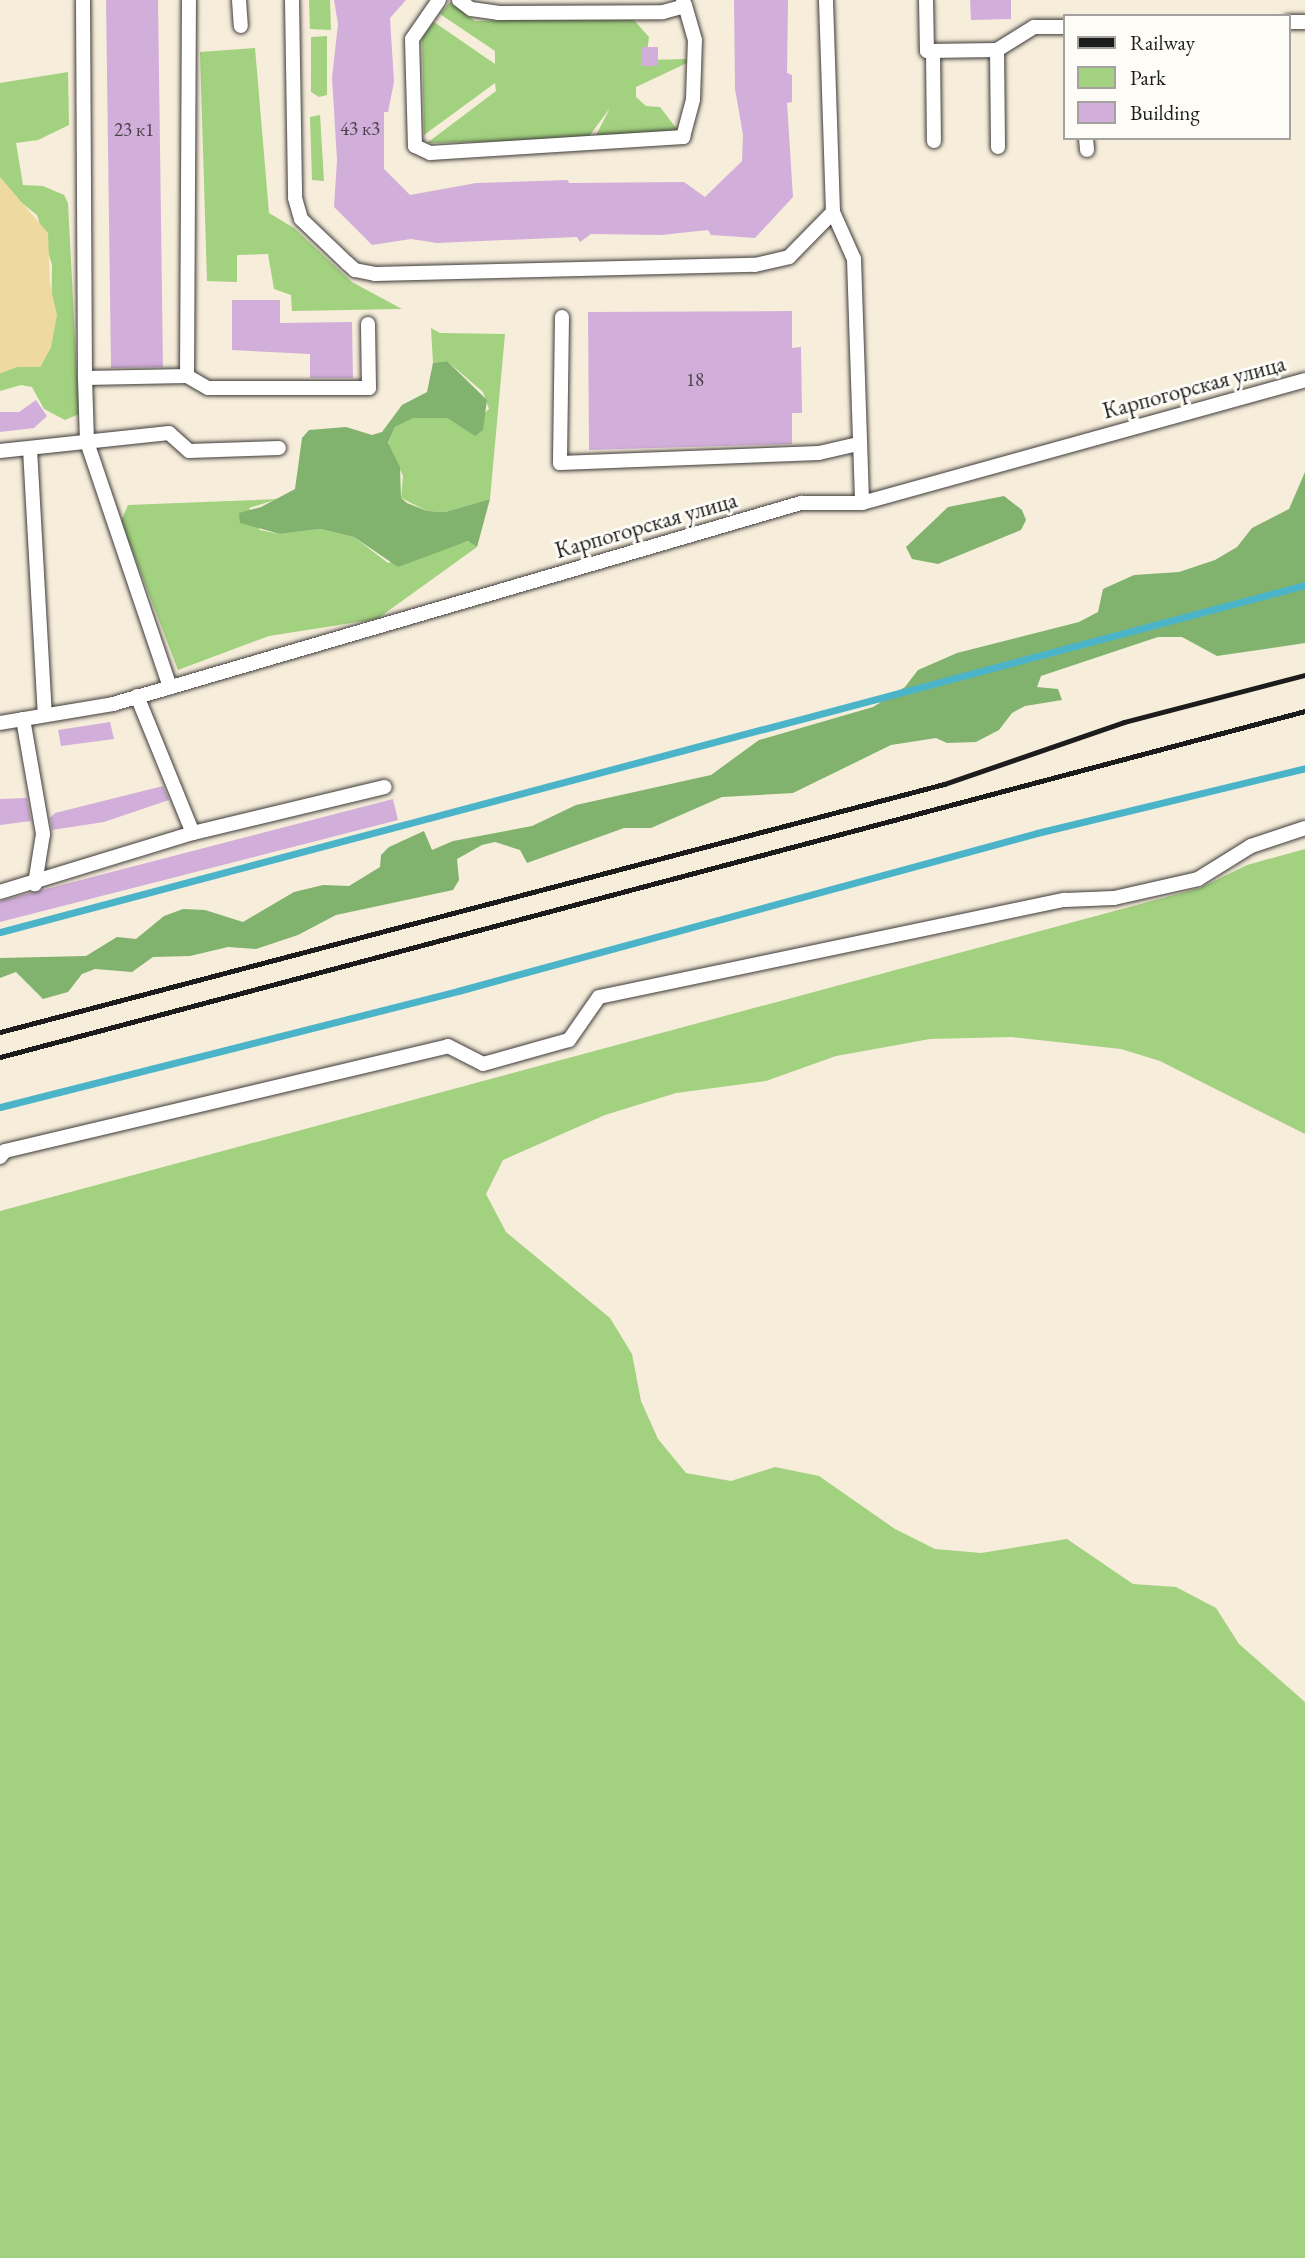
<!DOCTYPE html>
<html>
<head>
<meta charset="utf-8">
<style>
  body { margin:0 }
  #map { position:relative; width:1305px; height:2258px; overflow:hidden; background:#f7eddb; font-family:"EB Garamond",serif }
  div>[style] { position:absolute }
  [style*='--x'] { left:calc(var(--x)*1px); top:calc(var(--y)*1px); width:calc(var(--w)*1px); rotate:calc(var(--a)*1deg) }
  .green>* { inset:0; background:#a2d17f }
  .forest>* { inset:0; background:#81b36e }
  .sand>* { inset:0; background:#eeda9e }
  .stream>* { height:7px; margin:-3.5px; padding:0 3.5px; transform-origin:3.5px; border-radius:3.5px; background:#4bb4c9 }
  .building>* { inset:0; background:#d2afda }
  .roads { filter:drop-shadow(0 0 2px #3d3b39) drop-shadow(0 0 2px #3d3b39) }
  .service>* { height:14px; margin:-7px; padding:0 7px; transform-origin:7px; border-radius:7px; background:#fff }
  .rail>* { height:5px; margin:-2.5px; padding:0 2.5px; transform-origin:2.5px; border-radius:2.5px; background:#1c1c1c }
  span { translate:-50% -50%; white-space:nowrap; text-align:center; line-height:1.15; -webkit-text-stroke:6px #fdfcf7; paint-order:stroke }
  .number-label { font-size:19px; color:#4a414c }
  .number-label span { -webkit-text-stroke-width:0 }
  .street-label { font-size:23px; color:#1c1c1c }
  .legend { position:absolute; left:1063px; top:14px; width:228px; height:126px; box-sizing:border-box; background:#fdfcf7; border:2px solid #a3a29f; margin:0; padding:9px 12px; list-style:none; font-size:21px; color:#1c1c1c }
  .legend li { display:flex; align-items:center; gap:14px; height:35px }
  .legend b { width:35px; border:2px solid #a3a29f }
</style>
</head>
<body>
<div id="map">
  <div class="green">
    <i style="clip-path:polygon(309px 0,330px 0,331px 30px,310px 29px)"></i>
    <i style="clip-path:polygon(450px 2px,475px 21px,632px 18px,649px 37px,646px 60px,686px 59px,687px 63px,636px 87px,636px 97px,646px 106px,660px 107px,683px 137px,593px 141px,610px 108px,587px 139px,427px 143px,496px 91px,495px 83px,424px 135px,422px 38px,434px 22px,495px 64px,495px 51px,440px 14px)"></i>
    <i style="clip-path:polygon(327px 36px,327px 95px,319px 97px,311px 92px,311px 37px)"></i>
    <i style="clip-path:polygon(255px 48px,269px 213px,294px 228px,352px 282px,402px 309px,292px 311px,291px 295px,274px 289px,268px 254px,237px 255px,237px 282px,207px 281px,200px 52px)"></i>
    <i style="clip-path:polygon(68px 72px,69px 125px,38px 140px,16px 143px,23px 185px,43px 186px,64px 195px,68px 203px,79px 414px,65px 420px,44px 409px,32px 387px,21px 385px,0 391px,0 373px,17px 367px,40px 367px,51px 347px,52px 265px,37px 215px,13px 196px,0 177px,0 83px)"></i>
    <i style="clip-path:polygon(320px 115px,324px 181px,312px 180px,310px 117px)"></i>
    <i style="clip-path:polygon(431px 328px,440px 333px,505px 334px,490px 499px,445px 512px,427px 511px,401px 498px,403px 476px,388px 444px,395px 427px,413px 417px,447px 418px,466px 430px,489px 409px,483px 392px,447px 361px,433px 363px)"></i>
    <i style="clip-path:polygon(278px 499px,249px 508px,260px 530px,280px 534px,320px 529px,354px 537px,388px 563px,469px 541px,477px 547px,377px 619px,269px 636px,178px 670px,121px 521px,128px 505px)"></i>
    <i style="clip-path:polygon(1305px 849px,1305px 1134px,1160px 1061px,1121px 1049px,1012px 1037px,930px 1039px,836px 1056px,766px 1081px,676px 1093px,605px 1115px,503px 1160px,486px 1194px,506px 1232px,610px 1318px,632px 1354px,641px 1401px,658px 1439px,686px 1473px,731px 1481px,775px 1467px,819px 1476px,895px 1529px,935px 1549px,981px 1553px,1067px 1539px,1133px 1584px,1176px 1587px,1216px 1608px,1239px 1644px,1305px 1702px,1305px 2258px,0 2258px,0 1211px,1200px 888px,1247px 865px)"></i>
  </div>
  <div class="forest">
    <i style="clip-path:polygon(447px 361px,487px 400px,483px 430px,475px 436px,447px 418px,413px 418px,395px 427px,388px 443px,400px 467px,401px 498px,407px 503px,427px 511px,445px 512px,490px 499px,477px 547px,468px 541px,398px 567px,354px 537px,320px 529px,280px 534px,240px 523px,239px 513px,261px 507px,295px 489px,302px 438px,309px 430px,346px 427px,372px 435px,382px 432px,402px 405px,427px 392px,433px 363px)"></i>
    <i style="clip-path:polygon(1305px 472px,1305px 643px,1217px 656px,1182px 637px,1158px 637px,1041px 676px,1037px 687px,1058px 689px,1062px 700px,1025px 706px,1012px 713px,999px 730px,976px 742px,947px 743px,936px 738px,891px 745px,793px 793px,722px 797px,651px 828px,624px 828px,527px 863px,520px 850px,495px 842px,482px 845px,457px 859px,459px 880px,453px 890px,336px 915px,298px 935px,256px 949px,228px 947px,190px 956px,153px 957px,132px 972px,95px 969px,82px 974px,68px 992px,43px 999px,16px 972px,0 978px,0 958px,86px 956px,117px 937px,136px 939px,164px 916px,183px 909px,205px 910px,243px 922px,294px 892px,323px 885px,349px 886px,380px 867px,381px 855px,389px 847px,424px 831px,432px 850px,453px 841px,532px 826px,576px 805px,711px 775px,759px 740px,873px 707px,905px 687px,918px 670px,957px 653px,1079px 622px,1098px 612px,1103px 589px,1134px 575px,1179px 572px,1215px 560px,1237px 547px,1252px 528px,1289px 509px)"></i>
    <i style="clip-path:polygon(1004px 496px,1022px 510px,1026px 520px,1021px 530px,938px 564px,912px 559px,906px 547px,948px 507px)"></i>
  </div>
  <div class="sand">
    <i style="clip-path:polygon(0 177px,48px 233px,50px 284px,57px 315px,51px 347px,40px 367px,17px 367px,0 373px)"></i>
  </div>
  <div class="stream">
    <i style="--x:0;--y:932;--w:1350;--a:-14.89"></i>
    <i style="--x:0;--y:1107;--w:472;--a:-14.2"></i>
    <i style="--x:458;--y:991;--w:600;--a:-15.26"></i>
    <i style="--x:1037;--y:833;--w:276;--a:-13.6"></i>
  </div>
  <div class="building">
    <i style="clip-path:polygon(106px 0,158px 0,163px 367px,111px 368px)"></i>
    <i style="clip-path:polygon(334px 0,406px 0,390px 18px,394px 82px,388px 112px,384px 112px,384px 169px,410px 195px,476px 183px,568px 180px,569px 183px,684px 182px,705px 197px,742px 161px,743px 135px,735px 89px,734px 0,788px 0,787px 73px,792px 75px,792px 102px,787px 103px,793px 197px,755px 238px,711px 235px,708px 230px,661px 235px,591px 234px,580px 242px,577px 237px,437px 243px,411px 239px,372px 245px,334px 207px,337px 160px,332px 78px,338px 24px)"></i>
    <i style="clip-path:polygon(970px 0,1011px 0,1011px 19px,971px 20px)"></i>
    <i style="clip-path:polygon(642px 47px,658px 47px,658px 66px,641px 66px)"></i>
    <i style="clip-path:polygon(232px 300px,280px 300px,280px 323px,352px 322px,353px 378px,310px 378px,310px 354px,232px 350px)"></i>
    <i style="clip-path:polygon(792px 311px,792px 348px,801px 347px,802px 413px,792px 413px,792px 444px,589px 450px,588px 312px)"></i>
    <i style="clip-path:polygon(36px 400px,47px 416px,34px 428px,0 432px,0 412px,19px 412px)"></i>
    <i style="clip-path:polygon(110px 722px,114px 739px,61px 746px,58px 730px)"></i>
    <i style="clip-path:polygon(163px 786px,169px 800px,104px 822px,52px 830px,50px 818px,55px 813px)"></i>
    <i style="clip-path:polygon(27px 798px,31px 821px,0 825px,0 799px)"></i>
    <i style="clip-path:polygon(393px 799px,398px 820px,0 922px,0 901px)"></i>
  </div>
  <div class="roads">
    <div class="service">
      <i style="--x:83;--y:0;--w:378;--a:89.7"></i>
      <i style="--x:85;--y:378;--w:102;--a:-1.1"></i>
      <i style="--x:187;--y:376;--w:376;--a:-89.7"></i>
      <i style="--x:239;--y:0;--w:26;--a:86"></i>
      <i style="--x:292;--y:0;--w:198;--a:89.1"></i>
      <i style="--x:295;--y:198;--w:22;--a:74"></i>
      <i style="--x:301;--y:219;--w:64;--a:43.7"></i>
      <i style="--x:347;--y:263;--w:11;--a:41"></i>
      <i style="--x:355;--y:270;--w:20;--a:11"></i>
      <i style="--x:375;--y:274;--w:380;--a:-1.4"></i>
      <i style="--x:755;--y:265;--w:35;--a:-13"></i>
      <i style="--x:789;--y:257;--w:63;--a:-45.6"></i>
      <i style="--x:833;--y:212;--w:212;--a:-91.9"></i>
      <i style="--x:439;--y:0;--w:47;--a:124.7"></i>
      <i style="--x:412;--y:39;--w:107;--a:88.4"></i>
      <i style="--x:415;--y:146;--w:17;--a:25"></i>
      <i style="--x:430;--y:153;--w:254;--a:-3.6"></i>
      <i style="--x:683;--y:137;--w:39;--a:-75"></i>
      <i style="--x:693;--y:99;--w:59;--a:-88.1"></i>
      <i style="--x:695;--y:40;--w:35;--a:-106"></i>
      <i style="--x:459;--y:0;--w:15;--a:37"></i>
      <i style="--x:471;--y:9;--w:27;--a:8"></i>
      <i style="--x:498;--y:13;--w:165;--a:-0.3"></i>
      <i style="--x:663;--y:12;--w:23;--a:-15"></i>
      <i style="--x:685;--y:6;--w:6;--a:-108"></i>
      <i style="--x:926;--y:0;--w:51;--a:88.9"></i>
      <i style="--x:927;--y:51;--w:70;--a:-0.8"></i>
      <i style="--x:997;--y:50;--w:44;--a:-31.9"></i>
      <i style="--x:1034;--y:27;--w:31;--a:0"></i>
      <i style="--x:1289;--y:22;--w:16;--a:0"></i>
      <i style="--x:997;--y:50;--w:97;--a:89.4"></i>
      <i style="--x:933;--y:51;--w:90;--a:89.4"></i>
      <i style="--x:1086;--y:138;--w:12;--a:85"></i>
      <i style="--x:833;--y:212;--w:51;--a:65.9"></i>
      <i style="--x:854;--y:259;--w:244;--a:88.1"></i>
      <i style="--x:562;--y:317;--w:146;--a:90.8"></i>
      <i style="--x:560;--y:463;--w:259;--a:-2.2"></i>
      <i style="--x:819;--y:453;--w:40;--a:-13"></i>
      <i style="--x:187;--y:376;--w:24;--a:30"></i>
      <i style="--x:208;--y:388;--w:161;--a:0"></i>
      <i style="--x:369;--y:388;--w:64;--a:-90.9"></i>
      <i style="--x:85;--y:378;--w:64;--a:88.2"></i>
      <i style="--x:87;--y:442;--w:259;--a:71.3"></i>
      <i style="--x:30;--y:449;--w:266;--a:86.8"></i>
      <i style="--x:0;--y:451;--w:170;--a:-6.1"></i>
      <i style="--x:169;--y:433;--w:27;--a:42"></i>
      <i style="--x:189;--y:451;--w:90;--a:-1.9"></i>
      <i style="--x:137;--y:696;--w:148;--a:67.8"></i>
      <i style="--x:23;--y:719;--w:117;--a:80.1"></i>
      <i style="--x:43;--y:834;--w:51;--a:99.1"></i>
      <i style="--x:0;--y:723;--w:115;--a:-9.5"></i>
      <i style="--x:113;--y:704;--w:717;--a:-16.29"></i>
      <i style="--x:801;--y:503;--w:61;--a:0"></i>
      <i style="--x:862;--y:503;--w:460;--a:-15.5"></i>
      <i style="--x:0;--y:892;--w:202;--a:-17"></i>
      <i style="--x:193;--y:833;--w:197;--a:-13.5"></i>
      <i style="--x:0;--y:1157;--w:8;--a:-50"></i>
      <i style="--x:5;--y:1151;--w:455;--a:-13.3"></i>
      <i style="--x:448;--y:1046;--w:39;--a:27"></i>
      <i style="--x:483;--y:1064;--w:89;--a:-15.6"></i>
      <i style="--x:569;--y:1040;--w:52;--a:-55.1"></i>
      <i style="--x:599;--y:997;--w:476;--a:-11.8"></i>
      <i style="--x:1065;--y:900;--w:49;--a:-2.3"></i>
      <i style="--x:1114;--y:898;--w:86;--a:-12.7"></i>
      <i style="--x:1198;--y:879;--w:62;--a:-31.9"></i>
      <i style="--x:1251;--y:846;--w:57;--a:-18.4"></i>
    </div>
  </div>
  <div class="rail">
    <i style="--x:0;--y:1032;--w:976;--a:-14.72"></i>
    <i style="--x:944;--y:784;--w:190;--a:-19"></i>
    <i style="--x:1124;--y:722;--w:187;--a:-14.6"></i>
    <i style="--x:0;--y:1057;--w:1350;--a:-14.85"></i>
  </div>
  <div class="number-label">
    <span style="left:360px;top:129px">43 к3</span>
    <span style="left:134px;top:130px">23 к1</span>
    <span style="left:695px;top:380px">18</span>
  </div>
  <div class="street-label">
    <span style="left:1194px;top:387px;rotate:-15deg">Карпогорская улица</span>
    <span style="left:646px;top:525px;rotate:-16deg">Карпогорская улица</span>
  </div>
  <ul class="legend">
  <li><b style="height:9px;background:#1c1c1c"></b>Railway</li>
  <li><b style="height:19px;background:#a2d17f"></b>Park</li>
  <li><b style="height:19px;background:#d2afda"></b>Building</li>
  </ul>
</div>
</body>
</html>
